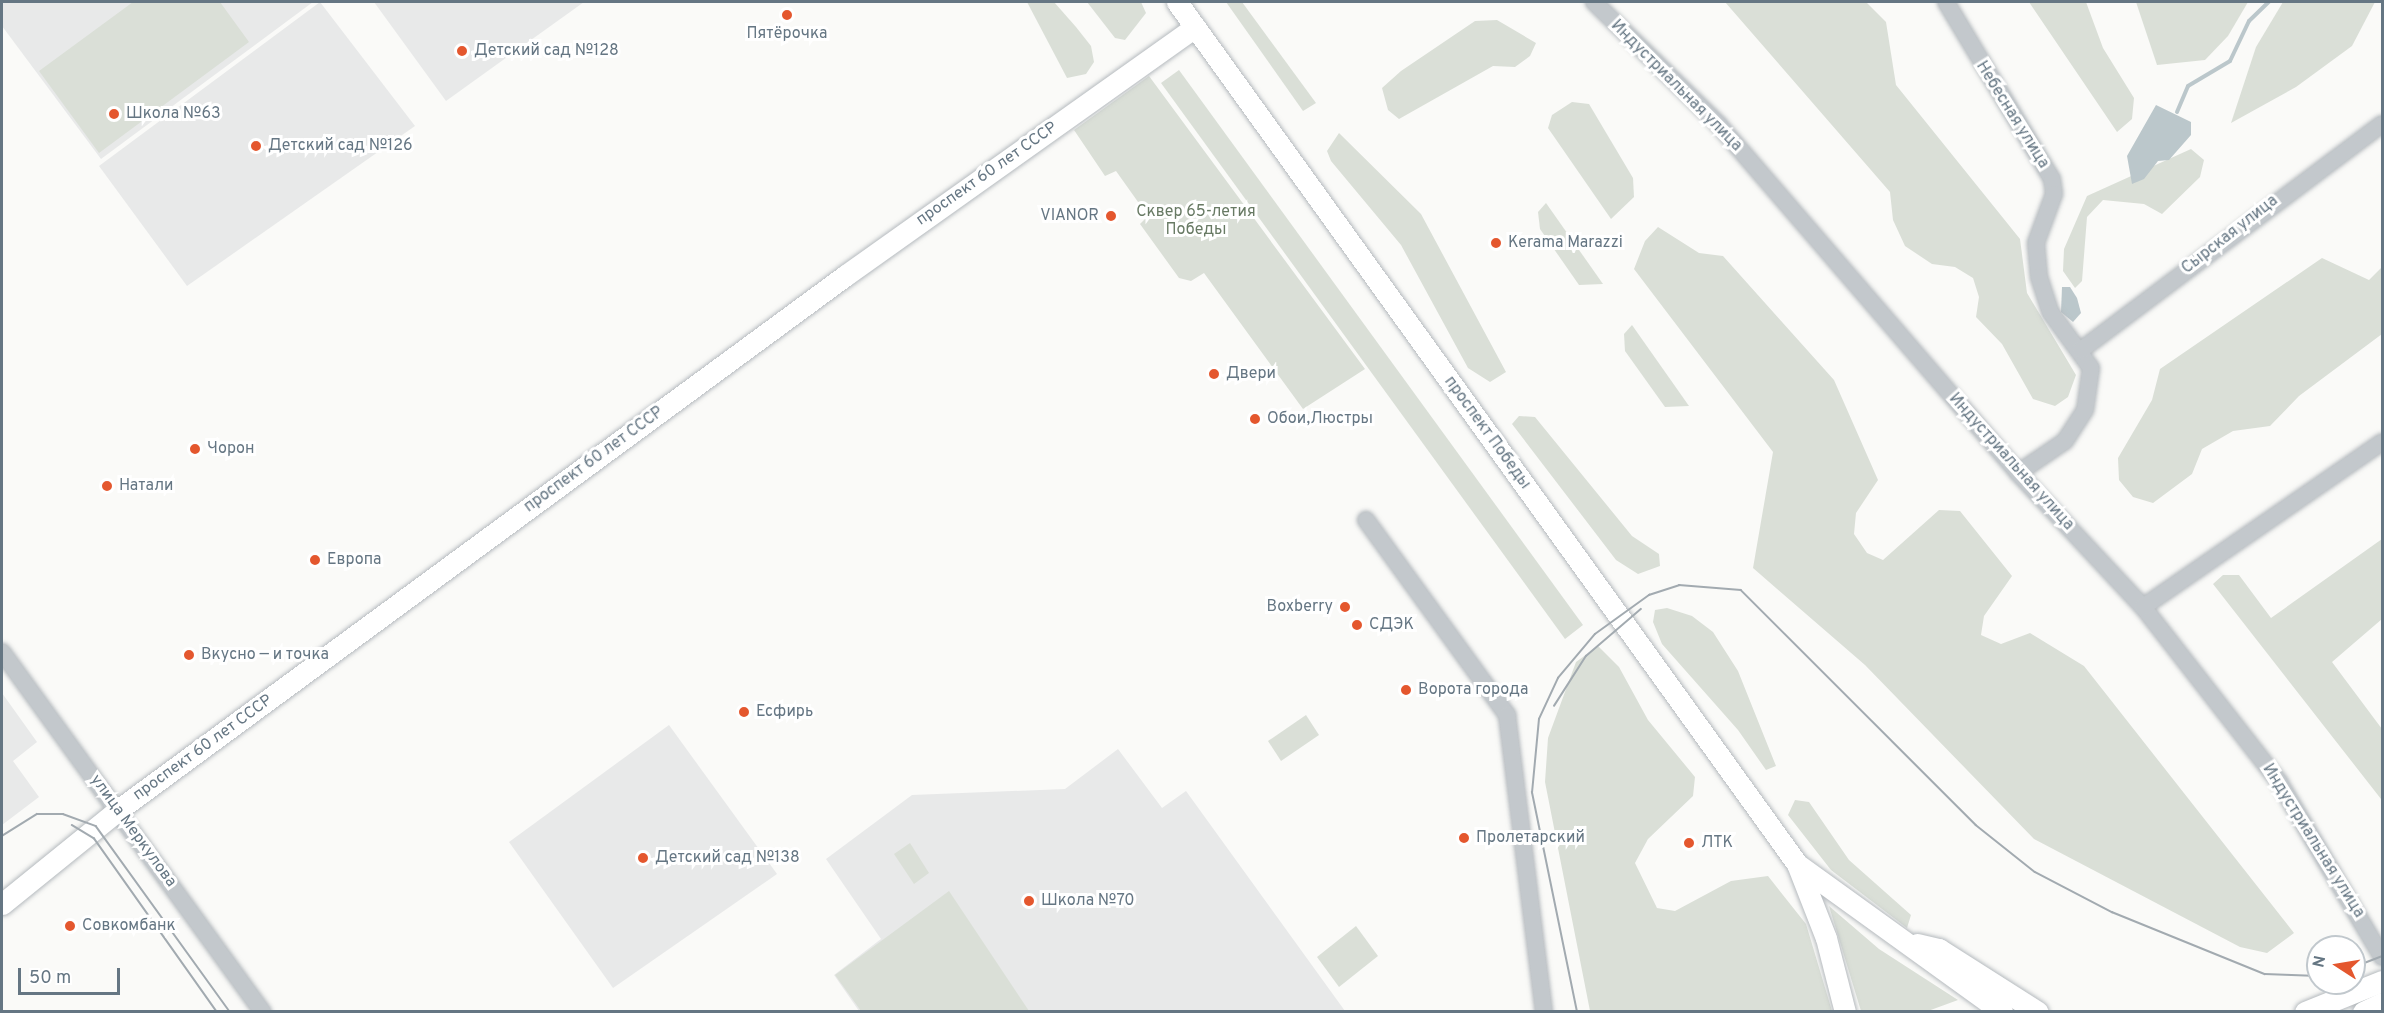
<!DOCTYPE html>
<html>
<head>
<meta charset="utf-8">
<style>
  body { margin:0 }
  #map { position:relative; width:2384px; height:1013px; overflow:hidden; background:#fafaf8; font-family:Overpass,sans-serif }
  div>[style] { position:absolute }
  [style*='--x'] { left:calc(var(--x)*1px); top:calc(var(--y)*1px); width:calc(var(--w)*1px); rotate:calc(var(--a)*1deg) }
  .built>* { inset:0; background:#e8e9e9 }
  .green>* { inset:0; background:#dadfd7 }
  .water>* { inset:0; background:#bbc7cb }
  .stream>* { height:4px; margin:-2px; padding:0 2px; transform-origin:2px; border-radius:2px; background:#bbc7cb }
  .roads { filter:drop-shadow(0 0 2px #b5babe) drop-shadow(0 0 2px #b5babe) }
  .minor>* { height:16px; margin:-8px; padding:0 8px; transform-origin:8px; border-radius:8px; background:#c3c8cc }
  .major>* { height:21px; margin:-10.5px; padding:0 10.5px; transform-origin:10.5px; border-radius:10.5px; background:#fff }
  .tram>* { height:1.5px; margin:-0.75px; padding:0 0.75px; transform-origin:0.75px; border-radius:0.75px; background:#a2aab0 }
  .dots>* { width:16px; height:16px; translate:-50% -50%; box-sizing:border-box; border:3px solid #fff; border-radius:50% }
  span { translate:-50% -50%; white-space:nowrap; text-align:center; line-height:1.15; -webkit-text-stroke:6px #fff; paint-order:stroke }
  .poi-label { font-size:16px; color:#657683 }
  .left { translate:0 -50%; text-align:left }
  .right { translate:-100% -50%; text-align:right }
  .street-label { font-size:16px; color:#657683 }
  .park-label { font-size:16px; color:#687a64 }
  .frame { position:absolute; inset:0; border:3px solid #657683; pointer-events:none }
  .north { position:absolute; left:2306px; top:935px; width:60px; height:60px; box-sizing:border-box; background:#fff; border:2px solid #c1c8cd; border-radius:50%; rotate:282deg; font-size:16px; font-weight:700; line-height:24px; text-align:center; color:#657683 }
  .north::after { content:''; display:block; margin:auto; width:21px; height:27px; background:#e4572e; clip-path:polygon(50% 0,100% 100%,50% 72%,0 100%) }
  .scale { position:absolute; left:18px; top:968px; width:102px; height:27px; box-sizing:border-box; border:3px solid #657683; border-top:0; padding-left:8px; font-size:18px; line-height:21px; white-space:nowrap; color:#657683; -webkit-text-stroke:4px #fff; paint-order:stroke }
</style>
</head>
<body>
<div id="map">
  <div class="built">
    <i style="clip-path:polygon(2px 2px,313px 2px,101px 159px,2px 26px)"></i>
    <i style="clip-path:polygon(320px 2px,415px 126px,187px 286px,99px 166px)"></i>
    <i style="clip-path:polygon(374px 2px,584px 2px,446px 101px)"></i>
    <i style="clip-path:polygon(2px 693px,37px 742px,13px 761px,39px 797px,2px 825px)"></i>
    <i style="clip-path:polygon(669px 725px,777px 874px,613px 988px,509px 842px)"></i>
    <i style="clip-path:polygon(1118px 749px,1162px 808px,1186px 791px,1345px 1011px,859px 1011px,834px 975px,881px 939px,826px 859px,912px 795px,1065px 789px)"></i>
  </div>
  <div class="green">
    <i style="clip-path:polygon(133px 2px,220px 2px,249px 42px,99px 153px,39px 71px)"></i>
    <i style="clip-path:polygon(1027px 2px,1054px 2px,1076px 27px,1091px 46px,1094px 62px,1086px 74px,1067px 78px)"></i>
    <i style="clip-path:polygon(1087px 2px,1141px 2px,1146px 13px,1125px 40px,1115px 38px)"></i>
    <i style="clip-path:polygon(1226px 2px,1242px 2px,1316px 103px,1303px 111px)"></i>
    <i style="clip-path:polygon(1725px 2px,1866px 2px,1886px 22px,1896px 85px,2020px 239px,2027px 293px,2076px 375px,2068px 397px,2055px 406px,2033px 399px,2002px 344px,1976px 317px,1979px 297px,1973px 278px,1955px 267px,1932px 264px,1905px 246px,1893px 220px,1890px 192px)"></i>
    <i style="clip-path:polygon(2029px 2px,2086px 2px,2103px 48px,2134px 98px,2132px 119px,2117px 132px)"></i>
    <i style="clip-path:polygon(2136px 2px,2248px 2px,2228px 36px,2205px 60px,2157px 65px)"></i>
    <i style="clip-path:polygon(2283px 2px,2375px 2px,2352px 46px,2296px 87px,2231px 123px,2256px 47px)"></i>
    <i style="clip-path:polygon(1497px 20px,1536px 43px,1530px 56px,1515px 67px,1493px 66px,1399px 119px,1388px 110px,1382px 88px,1401px 71px,1475px 21px)"></i>
    <i style="clip-path:polygon(1179px 70px,1583px 625px,1565px 639px,1161px 83px)"></i>
    <i style="clip-path:polygon(1149px 76px,1365px 369px,1303px 409px,1204px 273px,1191px 281px,1179px 278px,1140px 224px,1148px 216px,1116px 171px,1105px 176px,1074px 130px)"></i>
    <i style="clip-path:polygon(1572px 102px,1589px 104px,1633px 178px,1634px 197px,1611px 219px,1548px 128px,1552px 115px)"></i>
    <i style="clip-path:polygon(1339px 133px,1421px 214px,1506px 372px,1490px 382px,1468px 368px,1401px 245px,1331px 161px,1327px 151px)"></i>
    <i style="clip-path:polygon(2191px 149px,2204px 160px,2200px 177px,2162px 214px,2144px 204px,2103px 200px,2087px 217px,2082px 281px,2075px 288px,2063px 271px,2064px 249px,2087px 196px)"></i>
    <i style="clip-path:polygon(1546px 203px,1603px 284px,1579px 285px,1540px 229px,1538px 212px)"></i>
    <i style="clip-path:polygon(1658px 227px,1699px 253px,1723px 256px,1834px 380px,1878px 480px,1856px 513px,1854px 534px,1867px 553px,1883px 560px,1939px 510px,1960px 511px,2012px 576px,1984px 616px,1981px 635px,2001px 644px,2030px 633px,2084px 666px,2294px 933px,2267px 953px,2240px 947px,2034px 839px,1865px 665px,1753px 568px,1773px 452px,1634px 269px,1645px 241px)"></i>
    <i style="clip-path:polygon(2322px 258px,2369px 280px,2382px 267px,2382px 334px,2299px 396px,2270px 426px,2233px 431px,2202px 449px,2192px 474px,2153px 503px,2133px 497px,2119px 480px,2118px 458px,2152px 400px,2160px 369px)"></i>
    <i style="clip-path:polygon(1632px 325px,1689px 406px,1665px 407px,1625px 351px,1624px 334px)"></i>
    <i style="clip-path:polygon(1519px 416px,1535px 417px,1632px 536px,1659px 554px,1660px 566px,1638px 574px,1616px 560px,1512px 424px)"></i>
    <i style="clip-path:polygon(2382px 539px,2382px 619px,2332px 662px,2382px 729px,2381px 799px,2213px 584px,2223px 575px,2239px 575px,2271px 618px)"></i>
    <i style="clip-path:polygon(1667px 608px,1692px 616px,1713px 632px,1738px 671px,1776px 766px,1766px 770px,1738px 730px,1662px 644px,1653px 622px,1655px 610px)"></i>
    <i style="clip-path:polygon(1598px 646px,1619px 667px,1648px 720px,1695px 777px,1693px 796px,1648px 839px,1635px 863px,1657px 908px,1675px 911px,1731px 881px,1768px 876px,1806px 924px,1832px 1011px,1590px 1011px,1545px 782px,1548px 738px,1576px 662px)"></i>
    <i style="clip-path:polygon(1306px 715px,1319px 735px,1281px 761px,1268px 741px)"></i>
    <i style="clip-path:polygon(1795px 800px,1809px 802px,1849px 860px,1911px 915px,1907px 928px,1831px 870px,1788px 815px)"></i>
    <i style="clip-path:polygon(910px 843px,929px 873px,914px 884px,894px 854px)"></i>
    <i style="clip-path:polygon(949px 891px,1029px 1011px,861px 1011px,835px 975px)"></i>
    <i style="clip-path:polygon(1829px 906px,1879px 949px,1958px 1000px,1928px 1011px,1861px 1011px)"></i>
    <i style="clip-path:polygon(1356px 926px,1378px 956px,1339px 987px,1317px 957px)"></i>
  </div>
  <div class="water">
    <i style="clip-path:polygon(2156px 105px,2191px 122px,2191px 135px,2169px 160px,2158px 161px,2144px 179px,2132px 184px,2127px 156px)"></i>
    <i style="clip-path:polygon(2062px 287px,2070px 287px,2077px 298px,2081px 313px,2073px 322px,2061px 312px)"></i>
  </div>
  <div class="stream">
    <i style="--x:2177;--y:112;--w:28;--a:-67"></i>
    <i style="--x:2188;--y:86;--w:49;--a:-30.8"></i>
    <i style="--x:2230;--y:61;--w:44;--a:-64.6"></i>
    <i style="--x:2249;--y:21;--w:28;--a:-44"></i>
  </div>
  <div class="roads">
    <div class="minor">
      <i style="--x:1594;--y:2;--w:175;--a:44.5"></i>
      <i style="--x:1719;--y:125;--w:459;--a:49.3"></i>
      <i style="--x:2018;--y:473;--w:183;--a:47"></i>
      <i style="--x:2143;--y:607;--w:222;--a:52.1"></i>
      <i style="--x:2279;--y:782;--w:203;--a:59.5"></i>
      <i style="--x:1946;--y:2;--w:206;--a:59.1"></i>
      <i style="--x:2052;--y:179;--w:15;--a:82"></i>
      <i style="--x:2054;--y:194;--w:52;--a:110.2"></i>
      <i style="--x:2036;--y:243;--w:34;--a:85"></i>
      <i style="--x:2039;--y:277;--w:38;--a:72"></i>
      <i style="--x:2051;--y:313;--w:68;--a:54"></i>
      <i style="--x:2091;--y:368;--w:42;--a:98.1"></i>
      <i style="--x:2085;--y:410;--w:37;--a:123"></i>
      <i style="--x:2065;--y:441;--w:57;--a:145.8"></i>
      <i style="--x:2081;--y:350;--w:376;--a:-36.9"></i>
      <i style="--x:1366;--y:520;--w:241;--a:54.1"></i>
      <i style="--x:1507;--y:715;--w:299;--a:82.9"></i>
      <i style="--x:2143;--y:607;--w:290;--a:-34.6"></i>
      <i style="--x:2;--y:652;--w:445;--a:54.1"></i>
    </div>
    <div class="major">
      <i style="--x:1177;--y:2;--w:1062;--a:54.27"></i>
      <i style="--x:1797;--y:864;--w:79;--a:68.6"></i>
      <i style="--x:1826;--y:938;--w:76;--a:75.6"></i>
      <i style="--x:1797;--y:864;--w:253;--a:35.8"></i>
      <i style="--x:2;--y:904;--w:149;--a:-39"></i>
      <i style="--x:118;--y:810;--w:903;--a:-36.31"></i>
      <i style="--x:846;--y:275;--w:428;--a:-35.4"></i>
      <i style="--x:1917;--y:944;--w:23;--a:13"></i>
      <i style="--x:1939;--y:949;--w:117;--a:32.5"></i>
      <i style="--x:2305;--y:1012;--w:83;--a:-21.9"></i>
      <i style="--x:2363;--y:1012;--w:21;--a:-25"></i>
    </div>
  </div>
  <div class="tram">
    <i style="--x:1554;--y:706;--w:59;--a:-57.4"></i>
    <i style="--x:1586;--y:656;--w:72;--a:-40.5"></i>
    <i style="--x:72;--y:825;--w:26;--a:31"></i>
    <i style="--x:94;--y:838;--w:213;--a:54.7"></i>
    <i style="--x:2;--y:836;--w:41;--a:-32.2"></i>
    <i style="--x:37;--y:814;--w:26;--a:0"></i>
    <i style="--x:63;--y:814;--w:35;--a:20"></i>
    <i style="--x:96;--y:826;--w:229;--a:54.2"></i>
    <i style="--x:2354;--y:967;--w:30;--a:-21"></i>
    <i style="--x:1577;--y:1012;--w:224;--a:-101.6"></i>
    <i style="--x:1532;--y:793;--w:74;--a:-84.6"></i>
    <i style="--x:1539;--y:719;--w:45;--a:-65.1"></i>
    <i style="--x:1558;--y:678;--w:57;--a:-49.9"></i>
    <i style="--x:1595;--y:634;--w:67;--a:-35.8"></i>
    <i style="--x:1649;--y:595;--w:32;--a:-18"></i>
    <i style="--x:1679;--y:585;--w:62;--a:4.6"></i>
    <i style="--x:1741;--y:590;--w:332;--a:45"></i>
    <i style="--x:1976;--y:825;--w:75;--a:38.5"></i>
    <i style="--x:2035;--y:872;--w:87;--a:27.5"></i>
    <i style="--x:2112;--y:912;--w:165;--a:22.1"></i>
    <i style="--x:2265;--y:974;--w:53;--a:2.2"></i>
  </div>
  <div class="dots">
    <i style="left:787px;top:15px;background:#e4572e"></i>
    <i style="left:462px;top:51px;background:#e4572e"></i>
    <i style="left:114px;top:114px;background:#e4572e"></i>
    <i style="left:256px;top:146px;background:#e4572e"></i>
    <i style="left:1111px;top:216px;background:#e4572e"></i>
    <i style="left:1496px;top:243px;background:#e4572e"></i>
    <i style="left:1214px;top:374px;background:#e4572e"></i>
    <i style="left:1255px;top:419px;background:#e4572e"></i>
    <i style="left:195px;top:449px;background:#e4572e"></i>
    <i style="left:107px;top:486px;background:#e4572e"></i>
    <i style="left:315px;top:560px;background:#e4572e"></i>
    <i style="left:1345px;top:607px;background:#e4572e"></i>
    <i style="left:1357px;top:625px;background:#e4572e"></i>
    <i style="left:189px;top:655px;background:#e4572e"></i>
    <i style="left:1406px;top:690px;background:#e4572e"></i>
    <i style="left:744px;top:712px;background:#e4572e"></i>
    <i style="left:1464px;top:838px;background:#e4572e"></i>
    <i style="left:1689px;top:843px;background:#e4572e"></i>
    <i style="left:643px;top:858px;background:#e4572e"></i>
    <i style="left:1029px;top:901px;background:#e4572e"></i>
    <i style="left:70px;top:926px;background:#e4572e"></i>
  </div>
  <div class="poi-label">
    <span style="left:787px;top:34px">Пятёрочка</span>
    <span class="left" style="left:474px;top:51px">Детский сад №128</span>
    <span class="left" style="left:126px;top:114px">Школа №63</span>
    <span class="left" style="left:268px;top:146px">Детский сад №126</span>
    <span class="right" style="left:1099px;top:216px">VIANOR</span>
    <span class="left" style="left:1508px;top:243px">Kerama Marazzi</span>
    <span class="left" style="left:1226px;top:374px">Двери</span>
    <span class="left" style="left:1267px;top:419px">Обои,Люстры</span>
    <span class="left" style="left:207px;top:449px">Чорон</span>
    <span class="left" style="left:119px;top:486px">Натали</span>
    <span class="left" style="left:327px;top:560px">Европа</span>
    <span class="right" style="left:1333px;top:607px">Boxberry</span>
    <span class="left" style="left:1369px;top:625px">СДЭК</span>
    <span class="left" style="left:201px;top:655px">Вкусно — и точка</span>
    <span class="left" style="left:1418px;top:690px">Ворота города</span>
    <span class="left" style="left:756px;top:712px">Есфирь</span>
    <span class="left" style="left:1476px;top:838px">Пролетарский</span>
    <span class="left" style="left:1701px;top:843px">ЛТК</span>
    <span class="left" style="left:655px;top:858px">Детский сад №138</span>
    <span class="left" style="left:1041px;top:901px">Школа №70</span>
    <span class="left" style="left:82px;top:926px">Совкомбанк</span>
  </div>
  <div class="street-label">
    <span style="left:1676px;top:86px;rotate:45deg">Индустриальная улица</span>
    <span style="left:2012px;top:115px;rotate:58deg">Небесная улица</span>
    <span style="left:987px;top:174px;rotate:-35deg">проспект 60 лет СССР</span>
    <span style="left:2230px;top:235px;rotate:-38deg">Сырская улица</span>
    <span style="left:1487px;top:433px;rotate:54deg">проспект Победы</span>
    <span style="left:594px;top:460px;rotate:-36deg">проспект 60 лет СССР</span>
    <span style="left:2011px;top:462px;rotate:48deg">Индустриальная улица</span>
    <span style="left:203px;top:748px;rotate:-36deg">проспект 60 лет СССР</span>
    <span style="left:133px;top:831px;rotate:54deg">улица Меркулова</span>
    <span style="left:2313px;top:841px;rotate:58deg">Индустриальная улица</span>
  </div>
  <div class="park-label">
    <span style="left:1196px;top:221px">Сквер 65-летия<br>Победы</span>
  </div>
  <div class="frame"></div>
  <div class="north">N</div>
  <div class="scale">50 m</div>
</div>
</body>
</html>
